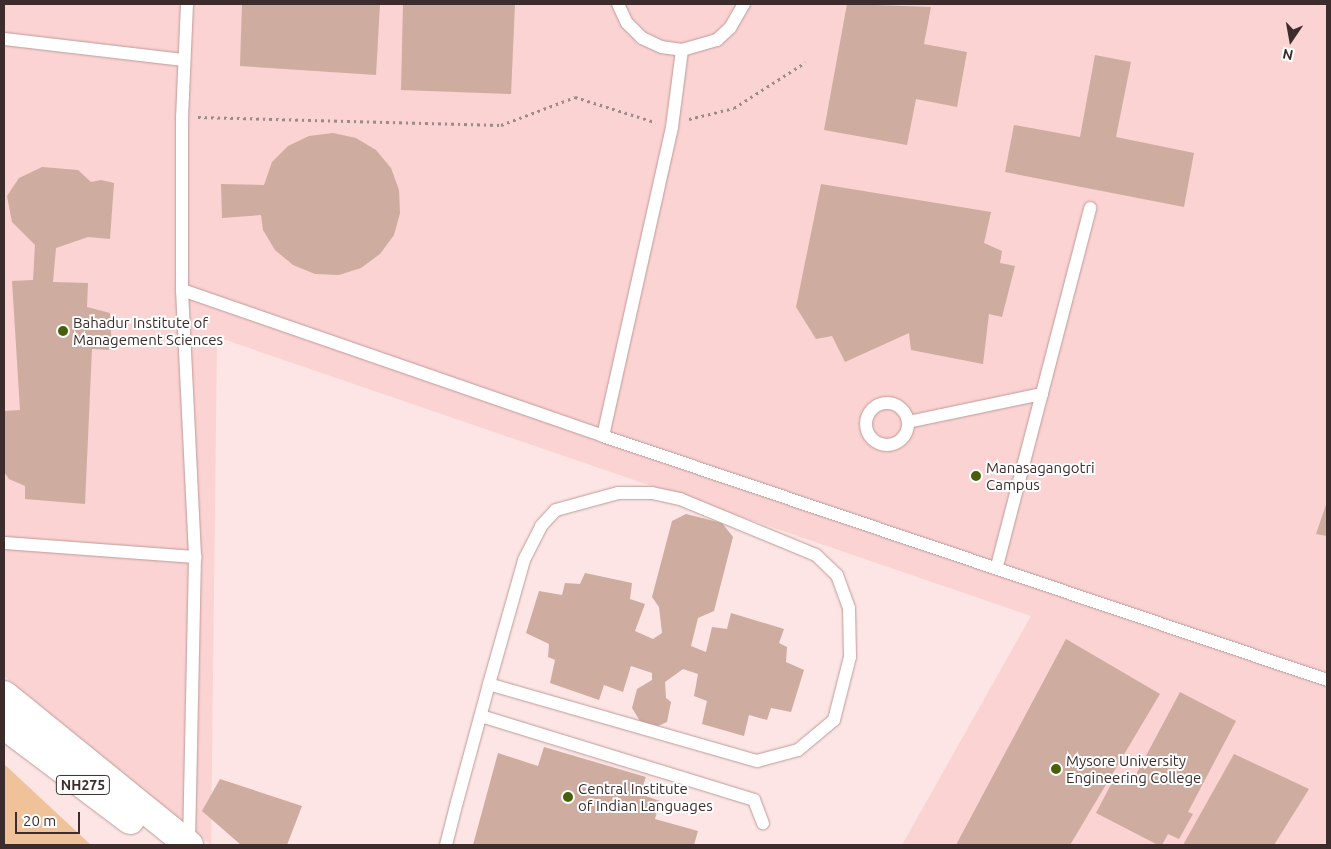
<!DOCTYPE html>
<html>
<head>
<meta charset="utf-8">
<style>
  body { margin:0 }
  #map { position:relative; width:1331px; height:849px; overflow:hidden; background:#fce5e4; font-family:Ubuntu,sans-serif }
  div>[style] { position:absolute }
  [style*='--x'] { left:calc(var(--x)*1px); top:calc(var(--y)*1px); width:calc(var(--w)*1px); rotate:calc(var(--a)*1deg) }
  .built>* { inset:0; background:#fad3d2 }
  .green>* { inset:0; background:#f0c29a }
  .building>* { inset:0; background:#ceac9f }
  .path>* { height:3px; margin-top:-1.5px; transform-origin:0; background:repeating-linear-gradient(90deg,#9c8988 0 2.5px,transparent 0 6.5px) }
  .roads { filter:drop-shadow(0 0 1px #bf9a99) drop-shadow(0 0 1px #bf9a99) }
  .service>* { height:12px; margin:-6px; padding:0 6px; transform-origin:6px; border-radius:6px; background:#fff }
  .service>.ring { margin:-6px; padding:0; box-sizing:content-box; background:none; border:12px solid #fff; border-radius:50% }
  .primary>* { height:28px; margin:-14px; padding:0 14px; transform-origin:14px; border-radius:14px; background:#fff }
  .dots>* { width:14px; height:14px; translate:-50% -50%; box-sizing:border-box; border:2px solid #fff; border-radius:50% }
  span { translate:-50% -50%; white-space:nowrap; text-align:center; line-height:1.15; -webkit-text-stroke:4px #fff; paint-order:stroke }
  .shield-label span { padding:1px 4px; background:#fff; border:1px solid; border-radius:4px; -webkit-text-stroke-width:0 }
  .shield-label { font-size:14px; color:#3c2d2c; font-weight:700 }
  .poi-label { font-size:15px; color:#3c2d2c }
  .left { translate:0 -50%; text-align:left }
  .frame { position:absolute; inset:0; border:5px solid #3c2d2c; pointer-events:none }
  .north { position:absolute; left:1266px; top:15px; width:50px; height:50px; -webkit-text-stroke:4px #fff; paint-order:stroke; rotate:192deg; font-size:14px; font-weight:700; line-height:20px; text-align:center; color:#3c2d2c }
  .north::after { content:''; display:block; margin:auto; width:18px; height:22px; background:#3c2d2c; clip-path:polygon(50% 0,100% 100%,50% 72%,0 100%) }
  .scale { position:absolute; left:15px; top:812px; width:65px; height:22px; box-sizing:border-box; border:2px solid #3c2d2c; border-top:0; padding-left:6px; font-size:15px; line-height:18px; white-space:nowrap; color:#3c2d2c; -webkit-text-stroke:4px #fff; paint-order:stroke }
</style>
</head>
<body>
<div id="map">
  <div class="built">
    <i style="clip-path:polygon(4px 4px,1327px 4px,1327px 845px,902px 845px,1031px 616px,217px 337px,211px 845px,4px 676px)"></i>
  </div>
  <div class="green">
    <i style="clip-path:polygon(4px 764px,91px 845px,4px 845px)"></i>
  </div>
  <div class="building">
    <i style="clip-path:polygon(242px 4px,380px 4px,376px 75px,240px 66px)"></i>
    <i style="clip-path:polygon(403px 4px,515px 4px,511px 94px,401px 90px)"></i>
    <i style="clip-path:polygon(847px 4px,931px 7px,924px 44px,967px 52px,957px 107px,916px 99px,907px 145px,824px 130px)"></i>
    <i style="clip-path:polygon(1095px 55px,1131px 62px,1116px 137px,1194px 153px,1184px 207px,1005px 172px,1014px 125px,1080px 137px)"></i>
    <i style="clip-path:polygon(333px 133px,356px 138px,376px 150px,391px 168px,399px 190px,400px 213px,394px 235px,380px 254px,361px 268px,339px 275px,315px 274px,293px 265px,275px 250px,263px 230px,261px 215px,222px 218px,221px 184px,264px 185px,272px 162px,288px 146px,309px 136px)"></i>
    <i style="clip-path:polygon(42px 167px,78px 170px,91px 182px,101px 180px,114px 183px,110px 239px,88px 237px,56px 248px,53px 282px,88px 283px,87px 307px,110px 313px,112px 350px,92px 349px,85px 504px,25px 499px,25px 486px,9px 479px,4px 472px,4px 411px,20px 410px,12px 281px,33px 280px,35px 245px,12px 222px,7px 196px,19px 178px)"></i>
    <i style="clip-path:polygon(821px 184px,991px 212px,984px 243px,1002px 251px,1000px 263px,1015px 266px,1002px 317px,989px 314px,983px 364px,911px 350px,909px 333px,845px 362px,832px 336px,816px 339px,796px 307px)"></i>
    <i style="clip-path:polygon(1327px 502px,1327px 536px,1316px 534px)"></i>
    <i style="clip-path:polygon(686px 514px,722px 523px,733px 537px,714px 611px,698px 618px,691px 646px,706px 652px,712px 627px,727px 629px,731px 613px,784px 629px,779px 643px,787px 647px,786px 662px,804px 670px,791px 712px,771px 708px,767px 720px,749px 715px,744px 736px,702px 724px,707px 701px,694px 696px,698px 674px,683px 669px,665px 682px,666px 698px,671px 702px,667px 722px,658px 726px,640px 721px,632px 708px,637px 689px,652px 680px,652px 673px,631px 666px,623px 692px,604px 685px,599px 700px,550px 683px,555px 660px,548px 657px,549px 644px,526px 633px,539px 591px,562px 595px,565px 583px,580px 584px,585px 573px,632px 583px,630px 599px,645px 604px,635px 631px,653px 639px,662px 633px,659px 607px,652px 597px,672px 521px)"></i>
    <i style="clip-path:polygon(1066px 639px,1160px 694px,1070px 845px,956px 845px)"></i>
    <i style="clip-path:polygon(1180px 692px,1236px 721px,1188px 812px,1193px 814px,1179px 839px,1168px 834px,1162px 845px,1158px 845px,1096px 813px,1116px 775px,1131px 784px)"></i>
    <i style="clip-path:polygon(544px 747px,646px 777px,640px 794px,660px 801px,655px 819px,698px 831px,694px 845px,473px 845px,498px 753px,538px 766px)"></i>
    <i style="clip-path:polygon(1234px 754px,1309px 789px,1274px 845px,1183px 845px)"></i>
    <i style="clip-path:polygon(220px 779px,302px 806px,287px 845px,241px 845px,202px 811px)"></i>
  </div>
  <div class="path">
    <i style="--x:198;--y:117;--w:303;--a:1.5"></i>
    <i style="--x:501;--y:125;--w:79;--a:-20.7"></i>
    <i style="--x:575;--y:97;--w:84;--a:17.4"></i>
    <i style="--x:689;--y:119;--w:46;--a:-13.7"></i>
    <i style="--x:734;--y:108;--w:85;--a:-32.6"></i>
  </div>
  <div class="roads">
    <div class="service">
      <i style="--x:187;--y:4;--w:113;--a:92.5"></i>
      <i style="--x:182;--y:117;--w:173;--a:90"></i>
      <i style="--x:182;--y:290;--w:267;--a:87.2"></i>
      <i style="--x:195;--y:557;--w:286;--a:91.2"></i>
      <i style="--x:618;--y:4;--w:21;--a:65"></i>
      <i style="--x:627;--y:23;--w:21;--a:45"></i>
      <i style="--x:642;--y:38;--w:21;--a:25"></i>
      <i style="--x:661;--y:47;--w:21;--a:8"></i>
      <i style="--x:682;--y:50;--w:36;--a:-16"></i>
      <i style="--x:717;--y:40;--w:18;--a:-43"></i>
      <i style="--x:730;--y:28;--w:28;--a:-60"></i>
      <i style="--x:4;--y:39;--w:181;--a:6.7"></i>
      <i style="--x:182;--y:290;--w:446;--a:19.1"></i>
      <i style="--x:603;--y:436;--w:317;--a:-77.4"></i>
      <i style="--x:672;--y:127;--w:78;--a:-82.6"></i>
      <i class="ring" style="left:866px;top:403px;width:30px;height:30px"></i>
      <i style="--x:908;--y:422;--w:137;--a:-11.8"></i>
      <i style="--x:603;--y:436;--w:764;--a:18.62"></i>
      <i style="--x:4;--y:543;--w:192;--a:4.2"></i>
      <i style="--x:997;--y:566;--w:370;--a:-75.4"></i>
      <i style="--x:481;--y:716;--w:286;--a:17.1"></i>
      <i style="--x:754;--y:800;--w:25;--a:69"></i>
      <i style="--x:446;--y:845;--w:44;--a:-75.7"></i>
      <i style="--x:457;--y:802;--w:122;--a:-74.8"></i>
      <i style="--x:489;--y:684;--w:129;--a:-74.2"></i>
      <i style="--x:524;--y:560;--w:38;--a:-63"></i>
      <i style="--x:541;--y:526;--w:22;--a:-47"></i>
      <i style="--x:556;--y:510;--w:64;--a:-15.3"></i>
      <i style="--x:618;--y:493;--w:34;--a:0"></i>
      <i style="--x:652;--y:493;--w:29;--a:12"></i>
      <i style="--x:680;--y:499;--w:147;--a:22.4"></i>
      <i style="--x:816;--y:555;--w:29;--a:44"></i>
      <i style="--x:837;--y:575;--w:35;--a:70"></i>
      <i style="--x:849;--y:608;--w:49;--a:88.8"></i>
      <i style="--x:850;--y:657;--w:65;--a:104.3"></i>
      <i style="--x:834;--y:720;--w:47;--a:140.2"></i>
      <i style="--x:798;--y:750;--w:42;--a:165"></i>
      <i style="--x:757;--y:761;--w:279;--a:-164"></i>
    </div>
    <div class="primary">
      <i style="--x:4;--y:695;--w:238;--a:39"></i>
      <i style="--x:4;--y:725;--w:158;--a:37"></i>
    </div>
  </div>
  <div class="dots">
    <i style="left:63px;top:331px;background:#485f0b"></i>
    <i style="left:976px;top:476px;background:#485f0b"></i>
    <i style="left:1056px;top:769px;background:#485f0b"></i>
    <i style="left:568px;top:797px;background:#485f0b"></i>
  </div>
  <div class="shield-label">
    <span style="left:83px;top:785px">NH275</span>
  </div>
  <div class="poi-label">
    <span class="left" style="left:73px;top:331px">Bahadur Institute of<br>Management Sciences</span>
    <span class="left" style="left:986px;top:476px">Manasagangotri<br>Campus</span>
    <span class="left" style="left:1066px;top:769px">Mysore University<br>Engineering College</span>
    <span class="left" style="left:578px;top:797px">Central Institute<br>of Indian Languages</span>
  </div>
  <div class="frame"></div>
  <div class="north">N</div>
  <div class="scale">20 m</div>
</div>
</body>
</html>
